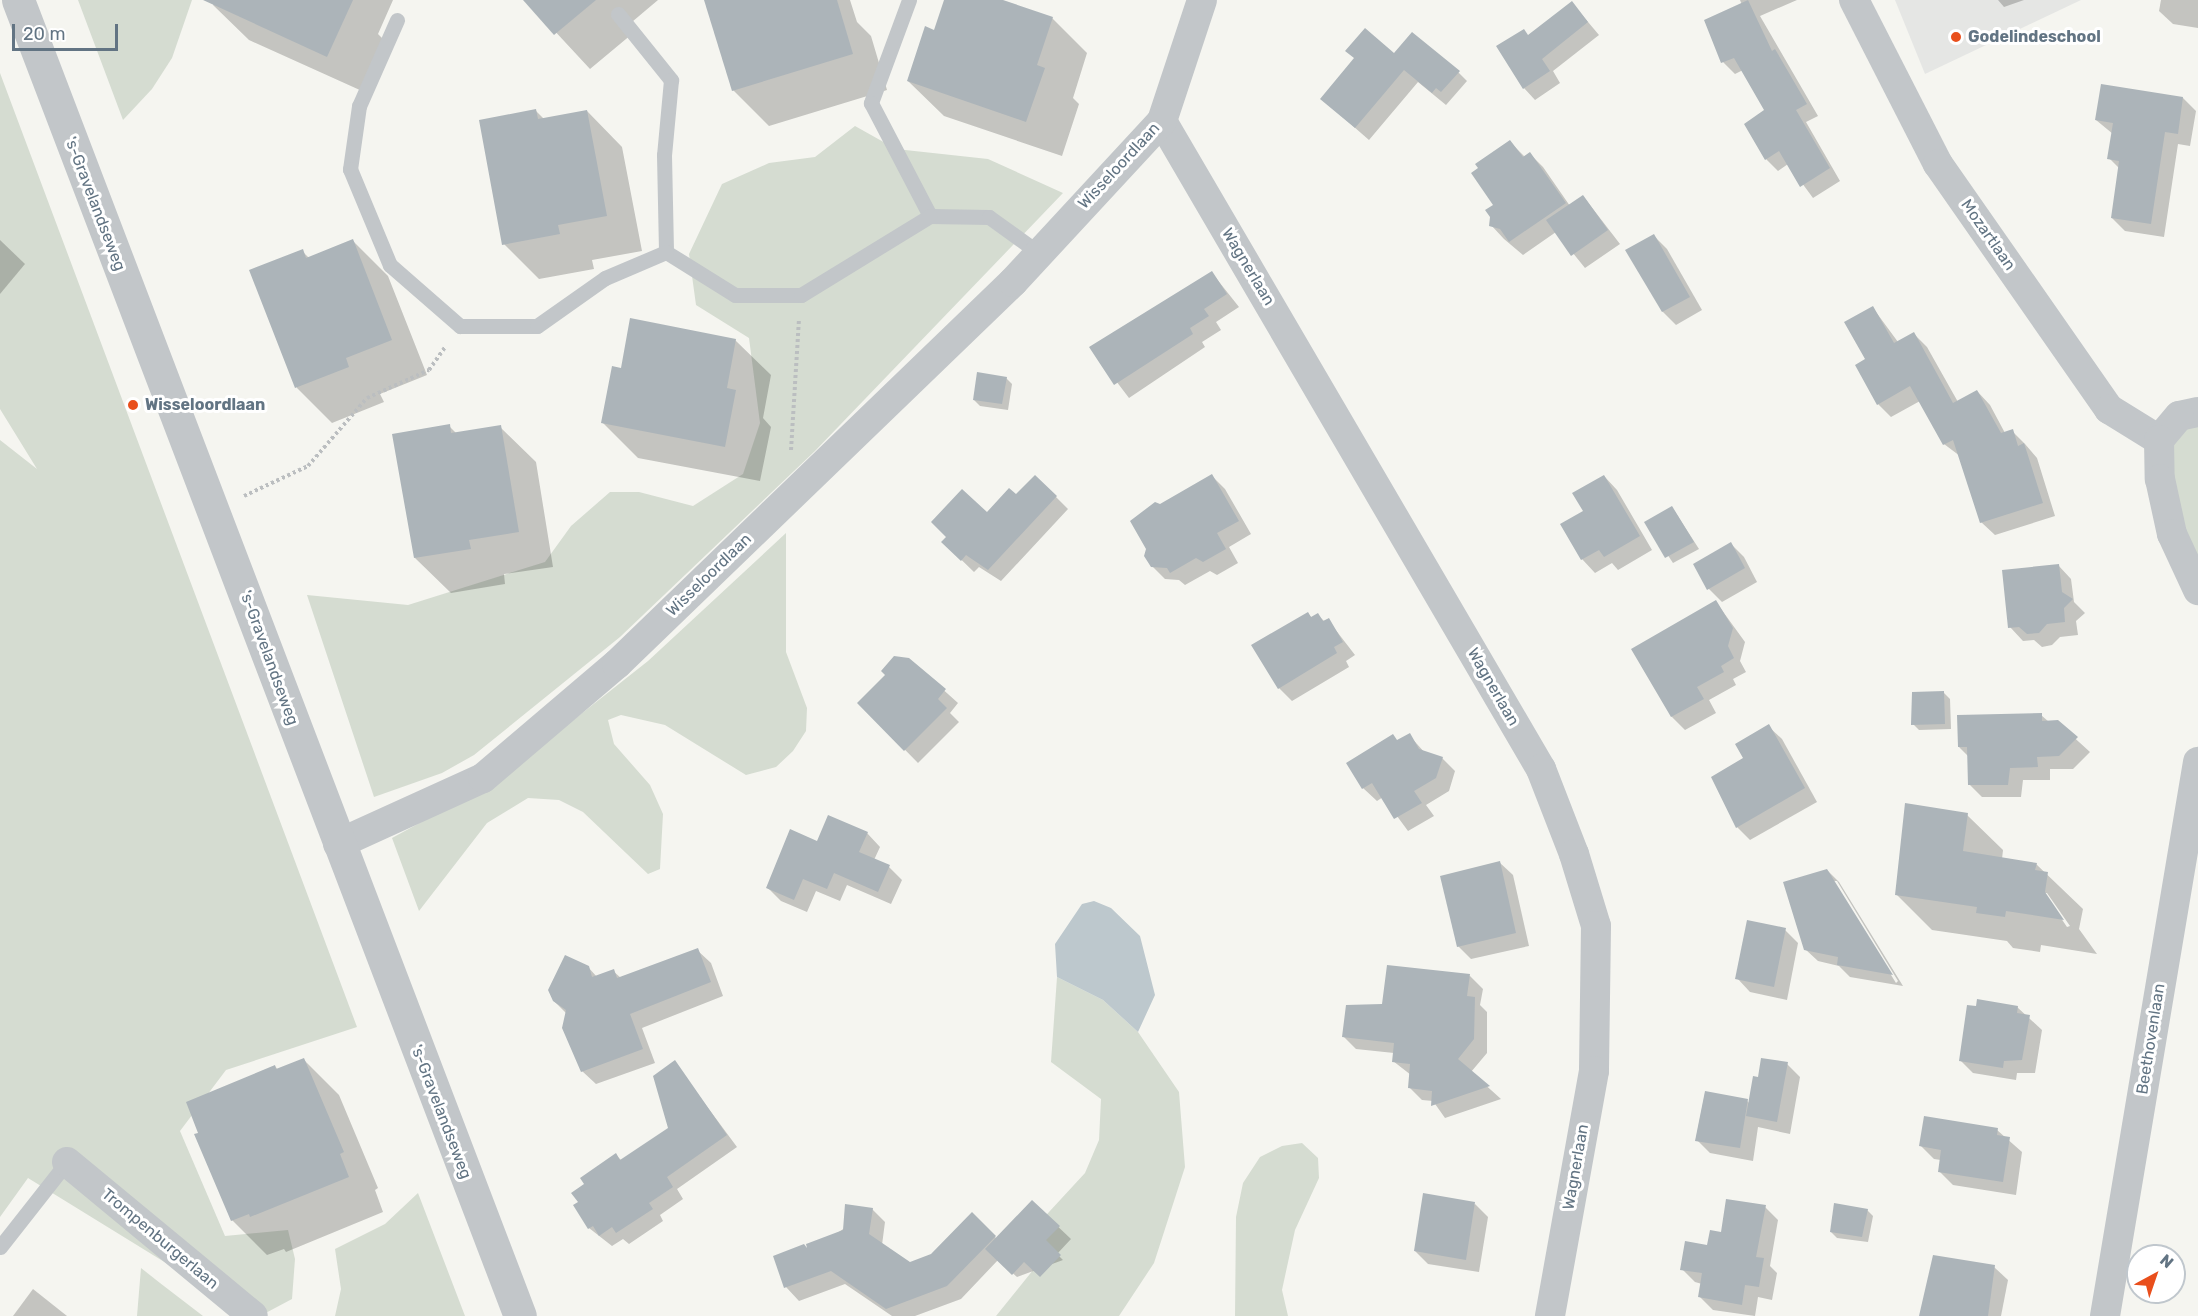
<!DOCTYPE html>
<html>
<head>
<meta charset="utf-8">
<style>
  body { margin:0 }
  #map { position:relative; width:2198px; height:1316px; overflow:hidden; background:#f5f5f0; font-family:Rubik,sans-serif }
  div>[style] { position:absolute }
  [style*='--x'] { left:calc(var(--x)*1px); top:calc(var(--y)*1px); width:calc(var(--w)*1px); rotate:calc(var(--a)*1deg) }
  .built>* { inset:0; background:#e5e6e4 }
  .green>* { inset:0; background:#d5dcd1 }
  .water>* { inset:0; background:#bdc8cd }
  .shadow>* { inset:0; background:#0003 }
  .building>* { inset:0; background:#acb4b9 }
  .path>* { height:4px; margin-top:-2px; transform-origin:0; background:repeating-linear-gradient(90deg,#bbbec0 0 3px,transparent 0 6px) }
  .service>* { height:15px; margin:-7.5px; padding:0 7.5px; transform-origin:7.5px; border-radius:7.5px; background:#c2c6c9 }
  .minor>* { height:30px; margin:-15px; padding:0 15px; transform-origin:15px; border-radius:15px; background:#c2c6c9 }
  .tertiary>* { height:33px; margin:-16.5px; padding:0 16.5px; transform-origin:16.5px; border-radius:16.5px; background:#c2c6c9 }
  .dots>* { width:16px; height:16px; translate:-50% -50%; box-sizing:border-box; border:3px solid #fff; border-radius:50% }
  span { translate:-50% -50%; white-space:nowrap; text-align:center; line-height:1.15; -webkit-text-stroke:6px #fff; paint-order:stroke }
  .poi-label { font-size:16px; color:#627483; font-weight:700 }
  .left { translate:0 -50%; text-align:left }
  .street-label { font-size:16px; color:#627483 }
  .north { position:absolute; left:2126px; top:1244px; width:60px; height:60px; box-sizing:border-box; background:#fff; border:2px solid #c0c7cd; border-radius:50%; rotate:40deg; font-size:16px; font-weight:700; line-height:24px; text-align:center; color:#627483 }
  .north::after { content:''; display:block; margin:auto; width:21px; height:27px; background:#e94f1c; clip-path:polygon(50% 0,100% 100%,50% 72%,0 100%) }
  .scale { position:absolute; left:12px; top:24px; width:106px; height:27px; box-sizing:border-box; border:3px solid #627483; border-top:0; padding-left:8px; font-size:18px; line-height:21px; white-space:nowrap; color:#627483; -webkit-text-stroke:4px #fff; paint-order:stroke }
</style>
</head>
<body>
<div id="map">
  <div class="built">
    <i style="clip-path:polygon(1895px 0,2081px 0,1925px 74px)"></i>
  </div>
  <div class="green">
    <i style="clip-path:polygon(78px 0,192px 0,172px 58px,152px 89px,123px 120px)"></i>
    <i style="clip-path:polygon(0 73px,357px 1027px,226px 1070px,180px 1131px,225px 1236px,288px 1230px,295px 1259px,292px 1299px,260px 1316px,252px 1316px,28px 1178px,0 1217px,0 440px,37px 469px,0 409px)"></i>
    <i style="clip-path:polygon(855px 126px,896px 149px,988px 159px,1063px 193px,815px 451px,620px 637px,474px 755px,442px 773px,374px 797px,307px 595px,408px 605px,545px 562px,571px 526px,610px 492px,639px 492px,693px 506px,743px 474px,760px 423px,749px 338px,696px 305px,689px 254px,722px 184px,769px 163px,815px 157px)"></i>
    <i style="clip-path:polygon(2185px 424px,2198px 425px,2198px 568px,2183px 543px,2168px 451px)"></i>
    <i style="clip-path:polygon(786px 533px,786px 652px,807px 708px,806px 731px,793px 751px,776px 767px,746px 775px,665px 725px,621px 715px,608px 720px,614px 744px,650px 785px,663px 814px,660px 869px,648px 874px,583px 812px,559px 800px,528px 798px,487px 823px,419px 911px,392px 838px,495px 782px,648px 661px)"></i>
    <i style="clip-path:polygon(1057px 977px,1103px 1000px,1138px 1032px,1179px 1092px,1185px 1167px,1154px 1263px,1119px 1316px,996px 1316px,1050px 1249px,1037px 1225px,1085px 1173px,1099px 1140px,1101px 1099px,1051px 1062px)"></i>
    <i style="clip-path:polygon(1302px 1143px,1318px 1158px,1319px 1178px,1295px 1230px,1282px 1290px,1288px 1316px,1235px 1316px,1236px 1217px,1243px 1183px,1260px 1157px,1282px 1146px)"></i>
    <i style="clip-path:polygon(418px 1193px,465px 1316px,335px 1316px,341px 1289px,335px 1249px,385px 1224px)"></i>
    <i style="clip-path:polygon(141px 1268px,160px 1283px,203px 1316px,137px 1316px)"></i>
  </div>
  <div class="water">
    <i style="clip-path:polygon(1094px 901px,1111px 908px,1140px 936px,1155px 995px,1138px 1032px,1103px 1000px,1057px 977px,1055px 944px,1082px 904px)"></i>
  </div>
  <div class="shadow">
    <i style="clip-path:polygon(215px 0,393px 0,378px 34px,385px 41px,362px 91px,249px 40px,213px 5px)"></i>
    <i style="clip-path:polygon(526px 0,658px 0,626px 27px,632px 34px,590px 69px)"></i>
    <i style="clip-path:polygon(706px 0,850px 0,857px 22px,871px 36px,887px 90px,769px 126px,733px 90px)"></i>
    <i style="clip-path:polygon(946px 0,998px 0,1052px 18px,1087px 53px,1073px 98px,1079px 104px,1062px 156px,944px 116px,908px 81px,935px 32px)"></i>
    <i style="clip-path:polygon(1740px 0,1797px 0,1760px 16px,1818px 116px,1806px 122px,1840px 181px,1813px 198px,1788px 164px,1778px 171px,1766px 159px,1766px 110px,1743px 70px,1735px 74px,1723px 62px,1742px 5px)"></i>
    <i style="clip-path:polygon(1998px 0,2024px 0,2004px 7px)"></i>
    <i style="clip-path:polygon(2161px 0,2198px 0,2198px 28px,2173px 24px,2159px 11px)"></i>
    <i style="clip-path:polygon(1572px 3px,1599px 35px,1553px 71px,1560px 83px,1535px 100px,1524px 88px)"></i>
    <i style="clip-path:polygon(1395px 55px,1454px 68px,1467px 81px,1446px 105px,1418px 82px,1369px 140px,1322px 99px)"></i>
    <i style="clip-path:polygon(2183px 98px,2196px 111px,2190px 146px,2178px 144px,2164px 237px,2125px 231px,2112px 218px,2120px 169px,2109px 158px,2113px 134px,2096px 120px)"></i>
    <i style="clip-path:polygon(536px 111px,544px 119px,587px 111px,622px 147px,642px 251px,592px 260px,594px 269px,539px 279px,504px 244px)"></i>
    <i style="clip-path:polygon(1510px 142px,1525px 157px,1530px 154px,1543px 167px,1570px 206px,1583px 196px,1620px 244px,1585px 268px,1556px 232px,1523px 255px,1504px 239px,1491px 225px)"></i>
    <i style="clip-path:polygon(1654px 236px,1667px 249px,1702px 310px,1676px 325px,1663px 312px,1627px 251px)"></i>
    <i style="clip-path:polygon(0 240px,25px 264px,0 294px)"></i>
    <i style="clip-path:polygon(353px 241px,388px 276px,427px 375px,380px 394px,384px 402px,332px 423px,297px 388px,251px 271px,302px 251px,309px 258px)"></i>
    <i style="clip-path:polygon(1212px 273px,1239px 307px,1216px 322px,1221px 330px,1202px 342px,1205px 347px,1129px 398px,1091px 348px)"></i>
    <i style="clip-path:polygon(1873px 308px,1898px 342px,1914px 334px,1927px 347px,1958px 402px,1977px 391px,1990px 405px,2005px 433px,2012px 431px,2025px 444px,2037px 458px,2055px 516px,1995px 535px,1981px 522px,1960px 456px,1944px 444px,1920px 401px,1891px 417px,1878px 404px,1867px 359px)"></i>
    <i style="clip-path:polygon(735px 340px,771px 375px,763px 418px,771px 427px,760px 481px,638px 458px,602px 422px,622px 370px)"></i>
    <i style="clip-path:polygon(1006px 378px,1012px 384px,1008px 410px,980px 406px,974px 400px)"></i>
    <i style="clip-path:polygon(449px 426px,457px 434px,500px 427px,536px 462px,553px 567px,504px 574px,505px 584px,451px 593px,415px 558px)"></i>
    <i style="clip-path:polygon(1212px 476px,1225px 489px,1251px 534px,1229px 547px,1238px 563px,1217px 575px,1210px 571px,1185px 585px,1179px 580px,1165px 579px,1152px 566px)"></i>
    <i style="clip-path:polygon(1604px 476px,1617px 490px,1652px 550px,1618px 570px,1612px 563px,1595px 573px,1582px 559px,1562px 525px,1585px 512px)"></i>
    <i style="clip-path:polygon(1016px 496px,1056px 497px,1068px 509px,1001px 581px,979px 567px,974px 572px,943px 542px)"></i>
    <i style="clip-path:polygon(1672px 507px,1699px 549px,1673px 563px,1646px 522px)"></i>
    <i style="clip-path:polygon(1731px 544px,1744px 557px,1757px 582px,1722px 602px,1709px 589px,1695px 565px)"></i>
    <i style="clip-path:polygon(2058px 565px,2071px 579px,2074px 602px,2085px 613px,2076px 621px,2078px 635px,2060px 637px,2052px 645px,2042px 647px,2034px 640px,2023px 641px,2010px 627px)"></i>
    <i style="clip-path:polygon(1716px 602px,1745px 642px,1740px 661px,1746px 672px,1733px 679px,1736px 685px,1709px 700px,1716px 713px,1685px 730px,1672px 717px,1634px 649px)"></i>
    <i style="clip-path:polygon(1308px 614px,1312px 618px,1318px 615px,1325px 622px,1328px 620px,1355px 655px,1346px 661px,1349px 667px,1292px 701px,1279px 688px)"></i>
    <i style="clip-path:polygon(909px 659px,958px 703px,950px 713px,959px 722px,918px 763px,859px 703px)"></i>
    <i style="clip-path:polygon(1944px 693px,1950px 699px,1951px 729px,1919px 730px,1913px 724px)"></i>
    <i style="clip-path:polygon(2041px 715px,2049px 722px,2057px 722px,2090px 752px,2073px 769px,2050px 769px,2050px 780px,2023px 780px,2021px 797px,1982px 797px,1969px 784px,1968px 756px,1959px 747px)"></i>
    <i style="clip-path:polygon(1768px 726px,1782px 739px,1817px 802px,1750px 840px,1737px 827px,1745px 759px)"></i>
    <i style="clip-path:polygon(1409px 735px,1425px 753px,1442px 758px,1455px 771px,1449px 791px,1426px 805px,1434px 816px,1408px 831px,1383px 797px,1377px 801px,1363px 788px,1398px 741px)"></i>
    <i style="clip-path:polygon(evenodd,1967px 815px,2003px 850px,2002px 859px,2036px 864px,2083px 909px,2079px 929px,2097px 954px,2041px 945px,2040px 952px,2013px 948px,2007px 941px,1932px 930px,1897px 895px,1967px 815px,2044px 893px,2047px 893px,2070px 926px,2067px 927px,2044px 893px)"></i>
    <i style="clip-path:polygon(867px 833px,880px 847px,874px 860px,889px 867px,902px 880px,891px 904px,847px 885px,840px 901px,816px 891px,807px 912px,781px 901px,768px 888px,817px 843px)"></i>
    <i style="clip-path:polygon(1499px 862px,1513px 875px,1529px 946px,1471px 959px,1458px 946px)"></i>
    <i style="clip-path:polygon(evenodd,1827px 870px,1839px 882px,1903px 986px,1850px 977px,1839px 966px,1818px 961px,1805px 949px,1827px 870px,1833px 881px,1837px 881px,1898px 981px,1896px 983px,1833px 881px)"></i>
    <i style="clip-path:polygon(1785px 930px,1798px 943px,1787px 1000px,1750px 992px,1737px 978px)"></i>
    <i style="clip-path:polygon(697px 950px,711px 963px,723px 996px,642px 1028px,655px 1063px,596px 1084px,582px 1071px,567px 1014px,554px 1001px,588px 967px,597px 977px,613px 971px,621px 978px)"></i>
    <i style="clip-path:polygon(1470px 976px,1483px 989px,1480px 1005px,1487px 1012px,1487px 1053px,1471px 1072px,1501px 1099px,1445px 1118px,1433px 1101px,1422px 1100px,1409px 1087px,1411px 1075px,1393px 1061px,1394px 1053px,1356px 1049px,1343px 1036px,1384px 1005px)"></i>
    <i style="clip-path:polygon(2017px 1007px,2042px 1030px,2035px 1073px,2017px 1073px,2016px 1080px,1973px 1073px,1960px 1060px)"></i>
    <i style="clip-path:polygon(304px 1060px,339px 1095px,378px 1188px,375px 1190px,383px 1212px,286px 1252px,284px 1249px,267px 1255px,232px 1220px,200px 1134px,275px 1066px,278px 1070px)"></i>
    <i style="clip-path:polygon(674px 1062px,737px 1147px,677px 1189px,683px 1199px,660px 1215px,663px 1221px,629px 1244px,623px 1239px,612px 1246px,589px 1228px,580px 1202px,586px 1185px,616px 1155px,622px 1161px,670px 1129px)"></i>
    <i style="clip-path:polygon(1787px 1064px,1800px 1077px,1790px 1134px,1758px 1127px,1753px 1161px,1710px 1153px,1697px 1140px,1747px 1101px,1749px 1103px,1759px 1079px)"></i>
    <i style="clip-path:polygon(1997px 1130px,2022px 1152px,2016px 1195px,1953px 1185px,1939px 1171px,1941px 1160px,1934px 1159px,1921px 1146px)"></i>
    <i style="clip-path:polygon(1032px 1202px,1071px 1239px,1057px 1254px,1063px 1260px,1017px 1277px,998px 1260px,961px 1299px,915px 1316px,892px 1316px,845px 1284px,799px 1301px,786px 1287px,810px 1252px,872px 1209px,885px 1222px,882px 1245px,910px 1264px,932px 1256px,972px 1214px,997px 1239px)"></i>
    <i style="clip-path:polygon(1475px 1204px,1488px 1217px,1479px 1272px,1428px 1264px,1415px 1251px)"></i>
    <i style="clip-path:polygon(1765px 1207px,1778px 1220px,1770px 1266px,1777px 1273px,1772px 1300px,1758px 1297px,1755px 1316px,1713px 1310px,1700px 1297px,1702px 1284px,1695px 1282px,1682px 1269px)"></i>
    <i style="clip-path:polygon(1867px 1210px,1873px 1216px,1868px 1242px,1837px 1238px,1831px 1232px)"></i>
    <i style="clip-path:polygon(1994px 1267px,2008px 1280px,2001px 1316px,1922px 1316px)"></i>
    <i style="clip-path:polygon(33px 1289px,67px 1316px,13px 1316px)"></i>
  </div>
  <div class="building">
    <i style="clip-path:polygon(203px 0,353px 0,327px 57px)"></i>
    <i style="clip-path:polygon(523px 0,596px 0,554px 35px)"></i>
    <i style="clip-path:polygon(704px 0,837px 0,853px 54px,732px 91px)"></i>
    <i style="clip-path:polygon(944px 0,1003px 0,1053px 17px,1037px 65px,1045px 68px,1026px 122px,907px 81px,925px 26px,934px 30px)"></i>
    <i style="clip-path:polygon(1748px 0,1772px 51px,1775px 49px,1807px 104px,1796px 110px,1830px 168px,1800px 187px,1779px 151px,1765px 160px,1744px 124px,1764px 110px,1734px 58px,1721px 63px,1704px 20px)"></i>
    <i style="clip-path:polygon(1572px 1px,1588px 22px,1542px 59px,1550px 71px,1523px 89px,1496px 46px,1524px 29px,1528px 35px)"></i>
    <i style="clip-path:polygon(1365px 28px,1394px 53px,1412px 32px,1460px 71px,1441px 92px,1436px 88px,1432px 93px,1404px 70px,1355px 128px,1320px 99px,1354px 58px,1345px 51px)"></i>
    <i style="clip-path:polygon(2101px 84px,2183px 97px,2178px 134px,2165px 132px,2151px 224px,2111px 218px,2119px 161px,2107px 159px,2113px 123px,2095px 120px)"></i>
    <i style="clip-path:polygon(536px 109px,538px 119px,587px 110px,607px 216px,558px 225px,560px 234px,502px 245px,479px 120px)"></i>
    <i style="clip-path:polygon(1510px 140px,1523px 157px,1530px 152px,1566px 203px,1509px 242px,1500px 229px,1489px 226px,1490px 217px,1485px 210px,1493px 205px,1471px 173px,1478px 168px,1475px 164px)"></i>
    <i style="clip-path:polygon(1583px 195px,1608px 230px,1571px 256px,1546px 220px)"></i>
    <i style="clip-path:polygon(1654px 234px,1690px 297px,1662px 312px,1625px 250px)"></i>
    <i style="clip-path:polygon(353px 239px,392px 340px,346px 358px,349px 367px,295px 388px,249px 270px,303px 249px,306px 258px)"></i>
    <i style="clip-path:polygon(1212px 271px,1227px 294px,1204px 309px,1209px 316px,1190px 328px,1193px 334px,1114px 385px,1089px 347px)"></i>
    <i style="clip-path:polygon(1873px 306px,1894px 343px,1914px 332px,1953px 403px,1977px 390px,2001px 433px,2013px 429px,2018px 446px,2024px 443px,2043px 503px,1980px 523px,1953px 440px,1943px 445px,1910px 386px,1877px 405px,1855px 365px,1865px 359px,1844px 322px)"></i>
    <i style="clip-path:polygon(630px 318px,736px 339px,727px 388px,736px 390px,725px 447px,601px 423px,612px 366px,621px 368px)"></i>
    <i style="clip-path:polygon(977px 372px,1007px 377px,1002px 404px,973px 400px)"></i>
    <i style="clip-path:polygon(450px 424px,451px 433px,501px 425px,519px 532px,469px 540px,471px 549px,414px 558px,392px 434px)"></i>
    <i style="clip-path:polygon(1212px 474px,1239px 521px,1217px 533px,1226px 549px,1203px 562px,1196px 558px,1170px 573px,1167px 568px,1151px 567px,1144px 556px,1146px 549px,1130px 521px,1155px 502px,1160px 504px)"></i>
    <i style="clip-path:polygon(1035px 475px,1057px 496px,988px 570px,966px 555px,961px 561px,941px 542px,946px 537px,931px 522px,962px 489px,987px 512px,1009px 488px,1016px 494px)"></i>
    <i style="clip-path:polygon(1604px 475px,1640px 536px,1604px 557px,1599px 550px,1581px 560px,1560px 524px,1583px 511px,1572px 493px)"></i>
    <i style="clip-path:polygon(1672px 506px,1694px 542px,1665px 558px,1644px 522px)"></i>
    <i style="clip-path:polygon(1731px 542px,1745px 568px,1707px 590px,1693px 564px)"></i>
    <i style="clip-path:polygon(2059px 564px,2062px 592px,2073px 599px,2064px 608px,2065px 622px,2047px 624px,2039px 633px,2027px 634px,2019px 627px,2008px 628px,2002px 570px)"></i>
    <i style="clip-path:polygon(1716px 600px,1733px 628px,1728px 646px,1734px 658px,1721px 666px,1724px 672px,1697px 687px,1704px 699px,1671px 717px,1631px 649px)"></i>
    <i style="clip-path:polygon(1308px 612px,1311px 617px,1318px 613px,1323px 621px,1329px 618px,1343px 642px,1334px 647px,1337px 653px,1278px 689px,1251px 645px)"></i>
    <i style="clip-path:polygon(894px 656px,909px 658px,946px 689px,938px 699px,947px 708px,904px 751px,857px 703px,885px 675px,881px 671px)"></i>
    <i style="clip-path:polygon(1944px 691px,1945px 724px,1911px 725px,1912px 692px)"></i>
    <i style="clip-path:polygon(2042px 713px,2042px 721px,2058px 720px,2078px 737px,2059px 756px,2037px 757px,2038px 767px,2010px 768px,2008px 785px,1968px 785px,1967px 747px,1958px 747px,1957px 715px)"></i>
    <i style="clip-path:polygon(1769px 724px,1805px 788px,1736px 828px,1711px 777px,1743px 758px,1735px 744px)"></i>
    <i style="clip-path:polygon(1410px 733px,1419px 749px,1443px 757px,1436px 778px,1414px 791px,1422px 803px,1394px 819px,1372px 783px,1362px 789px,1346px 763px,1393px 734px,1397px 740px)"></i>
    <i style="clip-path:polygon(1905px 803px,1968px 813px,1963px 851px,2037px 863px,2035px 870px,2048px 872px,2045px 892px,2064px 920px,2006px 911px,2005px 917px,1976px 913px,1977px 907px,1895px 895px)"></i>
    <i style="clip-path:polygon(828px 815px,868px 832px,859px 852px,890px 865px,878px 892px,834px 873px,827px 889px,803px 879px,794px 900px,766px 888px,790px 829px,817px 841px)"></i>
    <i style="clip-path:polygon(1500px 861px,1516px 933px,1457px 947px,1440px 876px)"></i>
    <i style="clip-path:polygon(1827px 869px,1893px 975px,1837px 965px,1838px 957px,1804px 950px,1783px 882px)"></i>
    <i style="clip-path:polygon(1747px 920px,1786px 928px,1774px 987px,1735px 979px)"></i>
    <i style="clip-path:polygon(698px 948px,711px 982px,630px 1014px,643px 1049px,581px 1072px,562px 1028px,566px 1010px,553px 1001px,548px 990px,565px 955px,589px 966px,592px 977px,614px 969px,617px 978px)"></i>
    <i style="clip-path:polygon(1387px 965px,1470px 974px,1467px 996px,1475px 997px,1474px 1039px,1458px 1059px,1490px 1086px,1431px 1106px,1432px 1091px,1408px 1088px,1410px 1064px,1392px 1062px,1394px 1043px,1342px 1037px,1346px 1005px,1382px 1004px)"></i>
    <i style="clip-path:polygon(1977px 999px,2018px 1006px,2017px 1013px,2030px 1015px,2022px 1060px,2004px 1061px,2003px 1068px,1959px 1061px,1967px 1005px,1976px 1006px)"></i>
    <i style="clip-path:polygon(304px 1058px,344px 1152px,340px 1154px,349px 1177px,250px 1217px,249px 1214px,231px 1221px,194px 1134px,198px 1133px,186px 1102px,275px 1065px,276px 1069px)"></i>
    <i style="clip-path:polygon(1761px 1058px,1788px 1062px,1777px 1122px,1746px 1116px,1753px 1076px,1758px 1077px)"></i>
    <i style="clip-path:polygon(675px 1060px,727px 1135px,667px 1177px,673px 1187px,649px 1203px,653px 1209px,616px 1233px,612px 1227px,599px 1236px,593px 1226px,588px 1229px,573px 1205px,578px 1202px,571px 1193px,584px 1184px,580px 1178px,616px 1153px,620px 1160px,668px 1128px,653px 1076px)"></i>
    <i style="clip-path:polygon(1705px 1091px,1748px 1099px,1740px 1148px,1695px 1141px)"></i>
    <i style="clip-path:polygon(1924px 1116px,1998px 1128px,1997px 1135px,2010px 1137px,2003px 1182px,1938px 1172px,1941px 1150px,1919px 1146px)"></i>
    <i style="clip-path:polygon(1423px 1193px,1475px 1202px,1466px 1260px,1414px 1251px)"></i>
    <i style="clip-path:polygon(1726px 1199px,1766px 1205px,1756px 1257px,1764px 1258px,1759px 1287px,1745px 1285px,1742px 1305px,1698px 1297px,1702px 1273px,1680px 1270px,1685px 1241px,1707px 1245px,1710px 1230px,1721px 1232px)"></i>
    <i style="clip-path:polygon(1032px 1200px,1060px 1226px,1046px 1240px,1061px 1255px,1040px 1277px,1024px 1262px,1012px 1275px,985px 1249px)"></i>
    <i style="clip-path:polygon(1834px 1203px,1868px 1209px,1862px 1237px,1830px 1232px)"></i>
    <i style="clip-path:polygon(845px 1204px,873px 1208px,869px 1234px,910px 1262px,931px 1254px,972px 1212px,996px 1236px,947px 1286px,886px 1309px,831px 1271px,784px 1288px,773px 1256px,804px 1244px,807px 1248px,806px 1244px,843px 1230px)"></i>
    <i style="clip-path:polygon(1933px 1255px,1995px 1265px,1988px 1316px,1919px 1316px)"></i>
  </div>
  <div class="path">
    <i style="--x:791;--y:450;--w:130;--a:-86.5"></i>
    <i style="--x:244;--y:496;--w:71;--a:-25.1"></i>
    <i style="--x:308;--y:466;--w:90;--a:-49.1"></i>
    <i style="--x:367;--y:398;--w:68;--a:-24.3"></i>
    <i style="--x:429;--y:370;--w:28;--a:-55"></i>
  </div>
  <div class="service">
    <i style="--x:909;--y:0;--w:110;--a:110.3"></i>
    <i style="--x:871;--y:103;--w:127;--a:62.4"></i>
    <i style="--x:930;--y:216;--w:59;--a:1"></i>
    <i style="--x:989;--y:217;--w:62;--a:35.8"></i>
    <i style="--x:618;--y:14;--w:85;--a:51.2"></i>
    <i style="--x:671;--y:80;--w:75;--a:95.3"></i>
    <i style="--x:664;--y:155;--w:97;--a:88.8"></i>
    <i style="--x:666;--y:252;--w:81;--a:31.9"></i>
    <i style="--x:735;--y:295;--w:66;--a:0"></i>
    <i style="--x:801;--y:295;--w:151;--a:-31.5"></i>
    <i style="--x:397;--y:20;--w:94;--a:113.8"></i>
    <i style="--x:359;--y:106;--w:64;--a:98.1"></i>
    <i style="--x:350;--y:169;--w:104;--a:67.4"></i>
    <i style="--x:390;--y:265;--w:93;--a:41.1"></i>
    <i style="--x:460;--y:326;--w:77;--a:0"></i>
    <i style="--x:537;--y:326;--w:83;--a:-35.2"></i>
    <i style="--x:605;--y:278;--w:66;--a:-23.1"></i>
    <i style="--x:0;--y:1247;--w:108;--a:-51.8"></i>
  </div>
  <div class="minor">
    <i style="--x:1854;--y:0;--w:184;--a:62.9"></i>
    <i style="--x:1938;--y:164;--w:299;--a:55.1"></i>
    <i style="--x:2109;--y:409;--w:59;--a:31.8"></i>
    <i style="--x:1162;--y:121;--w:751;--a:59.68"></i>
    <i style="--x:1541;--y:769;--w:91;--a:68.8"></i>
    <i style="--x:1574;--y:854;--w:75;--a:73"></i>
    <i style="--x:1596;--y:926;--w:145;--a:90.8"></i>
    <i style="--x:1594;--y:1071;--w:249;--a:100.2"></i>
    <i style="--x:2198;--y:412;--w:19;--a:168"></i>
    <i style="--x:2179;--y:416;--w:31;--a:130"></i>
    <i style="--x:2159;--y:440;--w:39;--a:89"></i>
    <i style="--x:2160;--y:479;--w:56;--a:77.7"></i>
    <i style="--x:2172;--y:534;--w:62;--a:65.1"></i>
    <i style="--x:338;--y:844;--w:159;--a:-24.5"></i>
    <i style="--x:483;--y:778;--w:176;--a:-40.4"></i>
    <i style="--x:617;--y:664;--w:550;--a:-43.97"></i>
    <i style="--x:1013;--y:282;--w:219;--a:-47.2"></i>
    <i style="--x:1162;--y:121;--w:127;--a:-71.7"></i>
    <i style="--x:67;--y:1162;--w:241;--a:39.6"></i>
    <i style="--x:2105;--y:1316;--w:562;--a:-80.47"></i>
  </div>
  <div class="tertiary">
    <i style="--x:18;--y:0;--w:1408;--a:69.12"></i>
  </div>
  <div class="dots">
    <i style="left:1956px;top:37px;background:#e94f1c"></i>
    <i style="left:133px;top:405px;background:#e94f1c"></i>
  </div>
  <div class="poi-label">
    <span class="left" style="left:1968px;top:37px">Godelindeschool</span>
    <span class="left" style="left:145px;top:405px">Wisseloordlaan</span>
  </div>
  <div class="street-label">
    <span style="left:1119px;top:166px;rotate:-47deg">Wisseloordlaan</span>
    <span style="left:95px;top:204px;rotate:69deg">'s-Gravelandseweg</span>
    <span style="left:1988px;top:235px;rotate:55deg">Mozartlaan</span>
    <span style="left:1248px;top:267px;rotate:59deg">Wagnerlaan</span>
    <span style="left:709px;top:575px;rotate:-44deg">Wisseloordlaan</span>
    <span style="left:269px;top:658px;rotate:70deg">'s-Gravelandseweg</span>
    <span style="left:1493px;top:687px;rotate:60deg">Wagnerlaan</span>
    <span style="left:2151px;top:1039px;rotate:-81deg">Beethovenlaan</span>
    <span style="left:441px;top:1112px;rotate:69deg">'s-Gravelandseweg</span>
    <span style="left:1576px;top:1167px;rotate:-80deg">Wagnerlaan</span>
    <span style="left:160px;top:1239px;rotate:40deg">Trompenburgerlaan</span>
  </div>
  <div class="north">N</div>
  <div class="scale">20 m</div>
</div>
</body>
</html>
